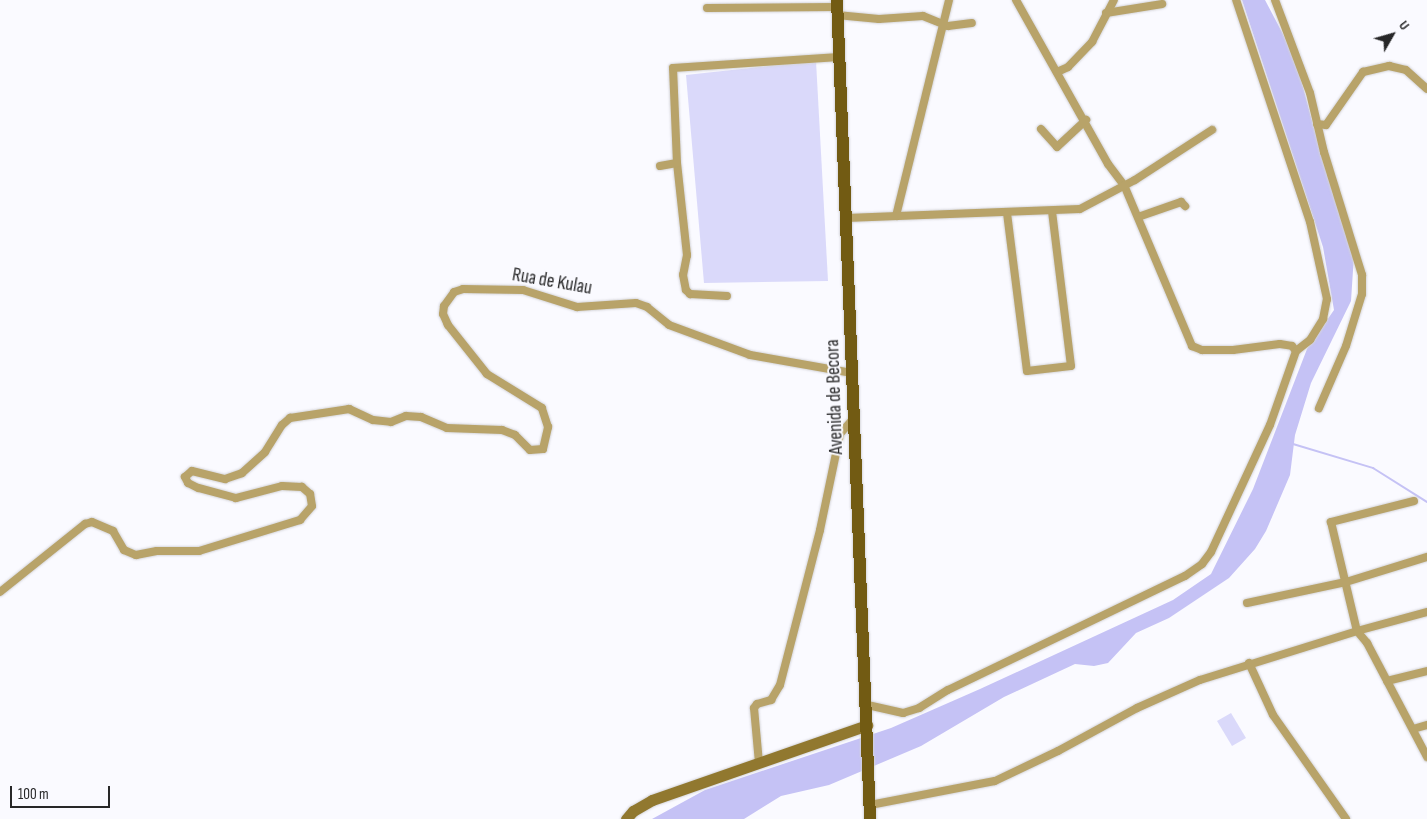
<!DOCTYPE html>
<html>
<head>
<meta charset="utf-8">
<style>
  body { margin:0 }
  #map { position:relative; width:1427px; height:819px; overflow:hidden; background:#fafaff; font-family:"Sofia Sans Condensed",sans-serif }
  div>[style] { position:absolute }
  [style*='--x'] { left:calc(var(--x)*1px); top:calc(var(--y)*1px); width:calc(var(--w)*1px); rotate:calc(var(--a)*1deg) }
  .green>* { inset:0; background:#dad9fa }
  .water>* { inset:0; background:#c5c2f5 }
  .stream>* { height:2px; margin:-1px; padding:0 1px; transform-origin:1px; border-radius:1px; background:#c5c2f5 }
  .roads { filter:drop-shadow(0 0 1px #d4d4d8) drop-shadow(0 0 1px #d4d4d8) }
  .street>* { height:8px; margin:-4px; padding:0 4px; transform-origin:4px; border-radius:4px; background:#b8a369 }
  .secondary>* { height:11px; margin:-5.5px; padding:0 5.5px; transform-origin:5.5px; border-radius:5.5px; background:#91782f }
  .primary>* { height:12px; margin:-6px; padding:0 6px; transform-origin:6px; border-radius:6px; background:#725b13 }
  span { translate:-50% -50%; white-space:nowrap; text-align:center; line-height:1.15; -webkit-text-stroke:4px #fafaff; paint-order:stroke }
  .street-label { font-size:19px; color:#272728 }
  .north { position:absolute; left:1367px; top:10px; width:50px; height:50px; -webkit-text-stroke:4px #fafaff; paint-order:stroke; rotate:52deg; font-size:14px; font-weight:700; line-height:20px; text-align:center; color:#272728 }
  .north::after { content:''; display:block; margin:auto; width:18px; height:22px; background:#272728; clip-path:polygon(50% 0,100% 100%,50% 72%,0 100%) }
  .scale { position:absolute; left:10px; top:786px; width:100px; height:22px; box-sizing:border-box; border:2px solid #272728; border-top:0; padding-left:6px; font-size:15px; line-height:18px; white-space:nowrap; color:#272728; -webkit-text-stroke:4px #fafaff; paint-order:stroke }
</style>
</head>
<body>
<div id="map">
  <div class="green">
    <i style="clip-path:polygon(816px 61px,828px 281px,704px 283px,686px 75px)"></i>
    <i style="clip-path:polygon(1231px 713px,1246px 738px,1232px 746px,1217px 721px)"></i>
  </div>
  <div class="water">
    <i style="clip-path:polygon(1242px 0,1265px 0,1283px 34px,1299px 72px,1323px 162px,1354px 255px,1351px 301px,1311px 383px,1295px 435px,1290px 475px,1266px 531px,1255px 549px,1229px 578px,1169px 618px,1136px 633px,1108px 663px,1094px 666px,1075px 664px,1004px 697px,921px 746px,829px 785px,781px 796px,744px 819px,652px 819px,705px 790px,891px 728px,980px 689px,1173px 600px,1211px 574px,1253px 489px,1307px 349px,1334px 310px,1323px 247px)"></i>
  </div>
  <div class="stream">
    <i style="--x:1293;--y:444;--w:84;--a:16.7"></i>
    <i style="--x:1373;--y:468;--w:64;--a:32.2"></i>
  </div>
  <div class="roads">
    <div class="street">
      <i style="--x:1016;--y:0;--w:188;--a:60.7"></i>
      <i style="--x:1108;--y:164;--w:26;--a:53"></i>
      <i style="--x:1124;--y:185;--w:175;--a:67.1"></i>
      <i style="--x:1192;--y:346;--w:11;--a:22"></i>
      <i style="--x:1202;--y:350;--w:31;--a:0"></i>
      <i style="--x:1233;--y:350;--w:47;--a:-7.3"></i>
      <i style="--x:1280;--y:344;--w:12;--a:9"></i>
      <i style="--x:1292;--y:346;--w:6;--a:51"></i>
      <i style="--x:1275;--y:0;--w:99;--a:69.4"></i>
      <i style="--x:1310;--y:93;--w:61;--a:76.7"></i>
      <i style="--x:1324;--y:152;--w:129;--a:72.8"></i>
      <i style="--x:1362;--y:275;--w:19;--a:90"></i>
      <i style="--x:1362;--y:294;--w:54;--a:107.1"></i>
      <i style="--x:1346;--y:346;--w:68;--a:113.5"></i>
      <i style="--x:707;--y:8;--w:130;--a:-0.4"></i>
      <i style="--x:1106;--y:13;--w:57;--a:-9.1"></i>
      <i style="--x:837;--y:15;--w:42;--a:5.4"></i>
      <i style="--x:879;--y:19;--w:44;--a:-3.9"></i>
      <i style="--x:923;--y:16;--w:27;--a:22"></i>
      <i style="--x:948;--y:26;--w:24;--a:-7"></i>
      <i style="--x:1057;--y:72;--w:12;--a:-24"></i>
      <i style="--x:1068;--y:67;--w:35;--a:-46"></i>
      <i style="--x:1092;--y:42;--w:47;--a:-62.4"></i>
      <i style="--x:1317;--y:124;--w:9;--a:6"></i>
      <i style="--x:1326;--y:125;--w:65;--a:-55.1"></i>
      <i style="--x:1363;--y:72;--w:27;--a:-13"></i>
      <i style="--x:1389;--y:66;--w:17;--a:13"></i>
      <i style="--x:1406;--y:70;--w:28;--a:42"></i>
      <i style="--x:1041;--y:129;--w:24;--a:48"></i>
      <i style="--x:1057;--y:147;--w:40;--a:-43"></i>
      <i style="--x:677;--y:163;--w:93;--a:83.8"></i>
      <i style="--x:687;--y:255;--w:20;--a:101"></i>
      <i style="--x:683;--y:275;--w:15;--a:79"></i>
      <i style="--x:686;--y:290;--w:6;--a:45"></i>
      <i style="--x:690;--y:294;--w:37;--a:3"></i>
      <i style="--x:660;--y:166;--w:17;--a:-10"></i>
      <i style="--x:677;--y:163;--w:95;--a:-92.4"></i>
      <i style="--x:673;--y:68;--w:166;--a:-3.8"></i>
      <i style="--x:1007;--y:213;--w:159;--a:82.8"></i>
      <i style="--x:1027;--y:371;--w:44;--a:-6.5"></i>
      <i style="--x:1071;--y:366;--w:155;--a:-97"></i>
      <i style="--x:896;--y:216;--w:222;--a:-76.2"></i>
      <i style="--x:1138;--y:217;--w:46;--a:-19.2"></i>
      <i style="--x:1181;--y:202;--w:6;--a:45"></i>
      <i style="--x:846;--y:218;--w:234;--a:-2.2"></i>
      <i style="--x:1080;--y:209;--w:62;--a:-27.8"></i>
      <i style="--x:1135;--y:180;--w:92;--a:-33"></i>
      <i style="--x:1414;--y:501;--w:86;--a:165.8"></i>
      <i style="--x:1331;--y:522;--w:112;--a:76.6"></i>
      <i style="--x:1357;--y:631;--w:73;--a:-15.2"></i>
      <i style="--x:0;--y:592;--w:109;--a:-38.7"></i>
      <i style="--x:85;--y:524;--w:7;--a:-16"></i>
      <i style="--x:92;--y:522;--w:23;--a:23"></i>
      <i style="--x:113;--y:531;--w:22;--a:60"></i>
      <i style="--x:124;--y:550;--w:13;--a:23"></i>
      <i style="--x:136;--y:555;--w:21;--a:-11"></i>
      <i style="--x:157;--y:551;--w:42;--a:0"></i>
      <i style="--x:199;--y:551;--w:106;--a:-17.1"></i>
      <i style="--x:300;--y:520;--w:18;--a:-49"></i>
      <i style="--x:312;--y:506;--w:12;--a:-99"></i>
      <i style="--x:310;--y:494;--w:11;--a:-139"></i>
      <i style="--x:302;--y:487;--w:20;--a:-177"></i>
      <i style="--x:282;--y:486;--w:48;--a:165.4"></i>
      <i style="--x:236;--y:498;--w:39;--a:-165"></i>
      <i style="--x:198;--y:488;--w:11;--a:-153"></i>
      <i style="--x:188;--y:483;--w:7;--a:-117"></i>
      <i style="--x:185;--y:477;--w:9;--a:-41"></i>
      <i style="--x:192;--y:471;--w:34;--a:14"></i>
      <i style="--x:225;--y:479;--w:18;--a:-19"></i>
      <i style="--x:242;--y:473;--w:31;--a:-42"></i>
      <i style="--x:265;--y:452;--w:32;--a:-58"></i>
      <i style="--x:282;--y:425;--w:11;--a:-41"></i>
      <i style="--x:290;--y:418;--w:60;--a:-8.7"></i>
      <i style="--x:349;--y:409;--w:26;--a:25"></i>
      <i style="--x:373;--y:420;--w:18;--a:6"></i>
      <i style="--x:391;--y:422;--w:16;--a:-22"></i>
      <i style="--x:406;--y:416;--w:15;--a:4"></i>
      <i style="--x:421;--y:417;--w:28;--a:23"></i>
      <i style="--x:447;--y:428;--w:55;--a:2.1"></i>
      <i style="--x:502;--y:430;--w:14;--a:21"></i>
      <i style="--x:515;--y:435;--w:21;--a:45"></i>
      <i style="--x:530;--y:450;--w:13;--a:-4"></i>
      <i style="--x:543;--y:449;--w:23;--a:-77"></i>
      <i style="--x:548;--y:427;--w:20;--a:-108"></i>
      <i style="--x:542;--y:408;--w:65;--a:-148.3"></i>
      <i style="--x:487;--y:374;--w:63;--a:-128.5"></i>
      <i style="--x:448;--y:325;--w:12;--a:-114"></i>
      <i style="--x:443;--y:314;--w:8;--a:-83"></i>
      <i style="--x:444;--y:306;--w:17;--a:-54"></i>
      <i style="--x:454;--y:292;--w:9;--a:-18"></i>
      <i style="--x:463;--y:289;--w:60;--a:1"></i>
      <i style="--x:523;--y:290;--w:57;--a:17.5"></i>
      <i style="--x:577;--y:307;--w:59;--a:-3.9"></i>
      <i style="--x:636;--y:303;--w:12;--a:20"></i>
      <i style="--x:647;--y:307;--w:28;--a:39"></i>
      <i style="--x:669;--y:325;--w:86;--a:20.3"></i>
      <i style="--x:750;--y:355;--w:104;--a:10"></i>
      <i style="--x:1247;--y:603;--w:101;--a:-12"></i>
      <i style="--x:1346;--y:582;--w:85;--a:-17.2"></i>
      <i style="--x:1249;--y:663;--w:57;--a:65.2"></i>
      <i style="--x:1273;--y:715;--w:127;--a:54.9"></i>
      <i style="--x:1387;--y:681;--w:41;--a:-14"></i>
      <i style="--x:863;--y:704;--w:41;--a:12.7"></i>
      <i style="--x:903;--y:713;--w:17;--a:-17"></i>
      <i style="--x:919;--y:708;--w:34;--a:-32"></i>
      <i style="--x:948;--y:690;--w:263;--a:-25.7"></i>
      <i style="--x:1185;--y:576;--w:21;--a:-35"></i>
      <i style="--x:1202;--y:564;--w:15;--a:-53"></i>
      <i style="--x:1211;--y:552;--w:140;--a:-65.1"></i>
      <i style="--x:1270;--y:425;--w:78;--a:-70.6"></i>
      <i style="--x:1296;--y:351;--w:18;--a:-38"></i>
      <i style="--x:1310;--y:340;--w:25;--a:-58"></i>
      <i style="--x:1323;--y:319;--w:20;--a:-79"></i>
      <i style="--x:1327;--y:299;--w:79;--a:-102.4"></i>
      <i style="--x:1310;--y:222;--w:234;--a:-108.4"></i>
      <i style="--x:1413;--y:729;--w:15;--a:-16"></i>
      <i style="--x:759;--y:763;--w:55;--a:-95.2"></i>
      <i style="--x:754;--y:708;--w:5;--a:-53"></i>
      <i style="--x:757;--y:704;--w:15;--a:-16"></i>
      <i style="--x:771;--y:700;--w:17;--a:-59"></i>
      <i style="--x:780;--y:685;--w:160;--a:-75.5"></i>
      <i style="--x:820;--y:530;--w:98;--a:-78.2"></i>
      <i style="--x:840;--y:434;--w:18;--a:-49"></i>
      <i style="--x:870;--y:805;--w:127;--a:-10.9"></i>
      <i style="--x:995;--y:781;--w:70;--a:-25.5"></i>
      <i style="--x:1058;--y:751;--w:90;--a:-28.6"></i>
      <i style="--x:1137;--y:708;--w:69;--a:-24"></i>
      <i style="--x:1200;--y:680;--w:164;--a:-17.3"></i>
      <i style="--x:1357;--y:631;--w:16;--a:50"></i>
      <i style="--x:1367;--y:643;--w:129;--a:62.2"></i>
    </div>
    <div class="secondary">
      <i style="--x:626;--y:819;--w:11;--a:-49"></i>
      <i style="--x:633;--y:811;--w:22;--a:-30"></i>
      <i style="--x:652;--y:800;--w:228;--a:-19.2"></i>
    </div>
    <div class="primary">
      <i style="--x:837;--y:0;--w:820;--a:87.69"></i>
    </div>
  </div>
  <div class="street-label">
    <span style="left:552px;top:282px;rotate:10deg">Rua de Kulau</span>
    <span style="left:835px;top:397px;rotate:-92deg">Avenida de Becora</span>
  </div>
  <div class="north">U</div>
  <div class="scale">100 m</div>
</div>
</body>
</html>
